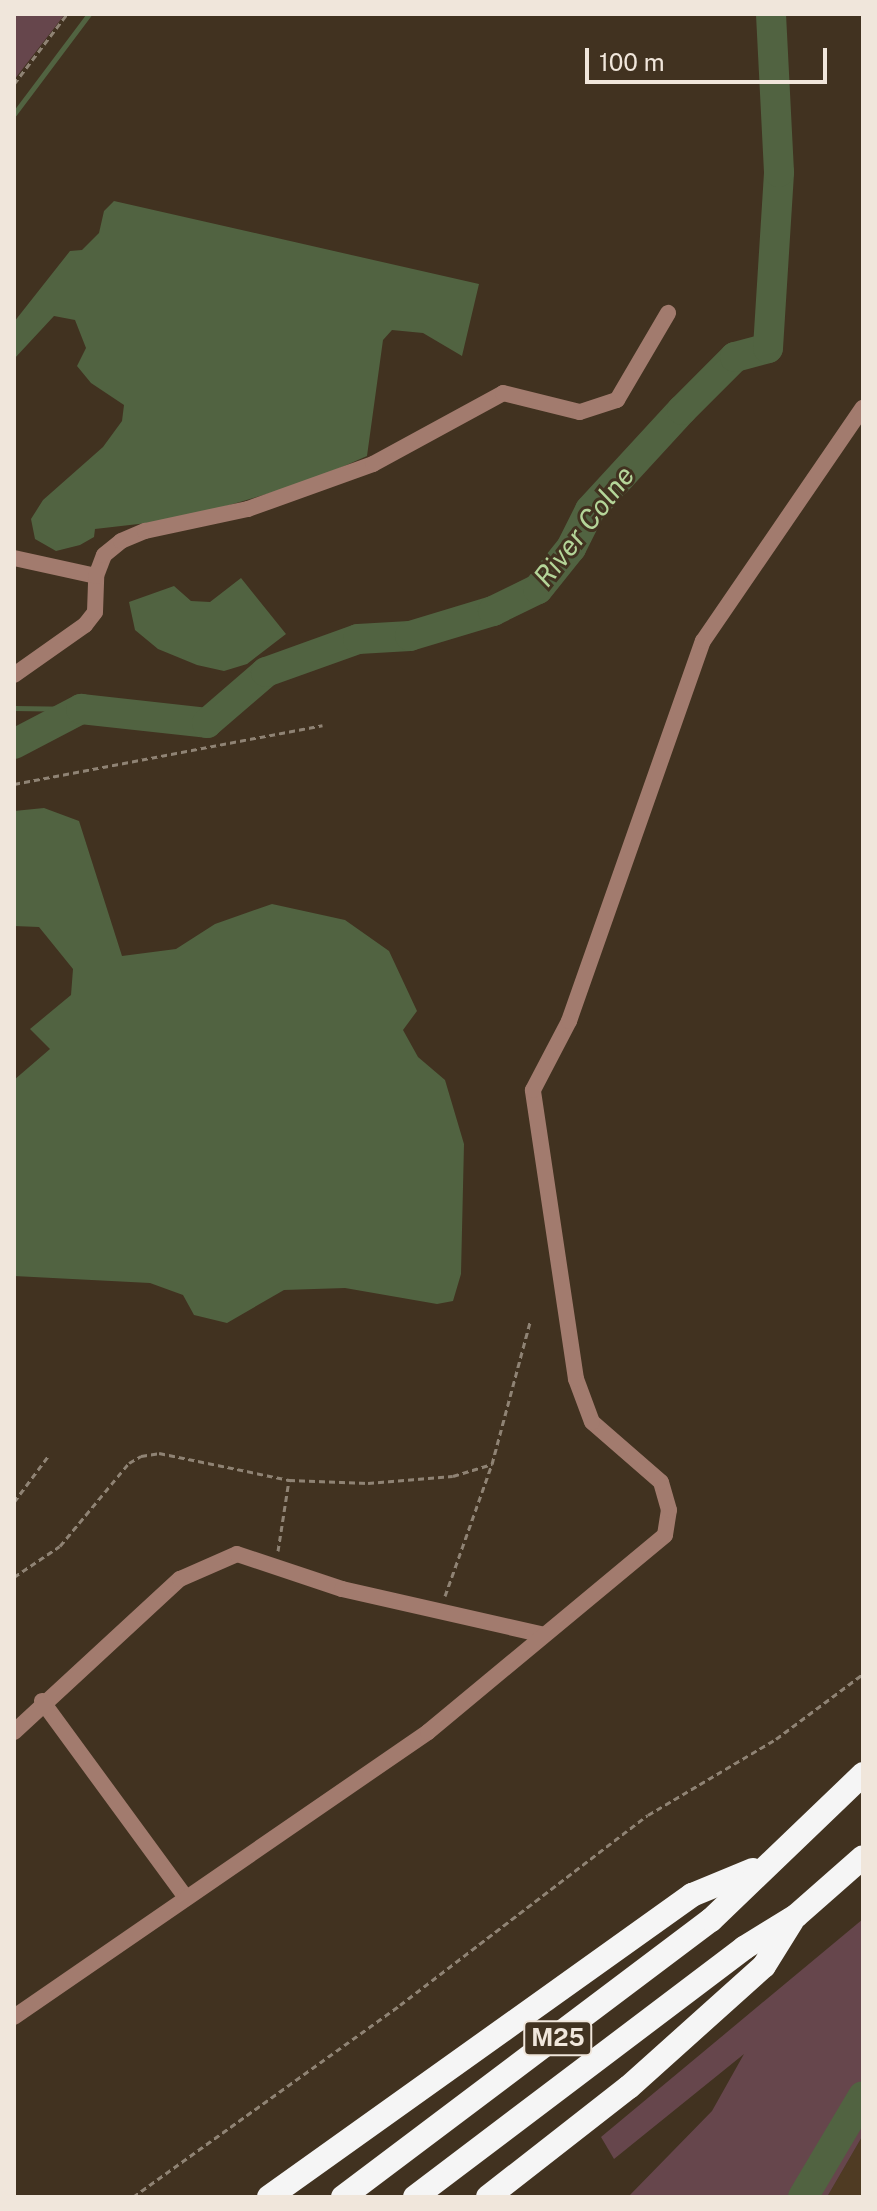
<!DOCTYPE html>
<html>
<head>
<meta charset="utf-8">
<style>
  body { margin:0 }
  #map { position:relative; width:877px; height:2211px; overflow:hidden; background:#413220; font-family:"Public Sans",sans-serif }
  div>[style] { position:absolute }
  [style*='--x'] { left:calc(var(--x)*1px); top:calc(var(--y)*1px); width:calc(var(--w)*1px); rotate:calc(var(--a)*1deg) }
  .built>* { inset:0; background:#4f3b23 }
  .green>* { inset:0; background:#66464c }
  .water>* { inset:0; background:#516341 }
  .stream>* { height:5px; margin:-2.5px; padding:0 2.5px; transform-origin:2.5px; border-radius:2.5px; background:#516341 }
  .river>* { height:30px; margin:-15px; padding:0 15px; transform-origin:15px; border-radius:15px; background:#516341 }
  .path>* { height:3px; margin-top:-1.5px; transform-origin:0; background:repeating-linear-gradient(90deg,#8f8374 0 6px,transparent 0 10px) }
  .minor>* { height:16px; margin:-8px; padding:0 8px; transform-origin:8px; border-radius:8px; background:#a27b6e }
  .highway>* { height:24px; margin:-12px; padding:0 12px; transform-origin:12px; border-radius:12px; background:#f5f5f5 }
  span { translate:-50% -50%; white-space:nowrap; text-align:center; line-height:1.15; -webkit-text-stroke:6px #413220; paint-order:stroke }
  .shield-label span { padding:2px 6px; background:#413220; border:2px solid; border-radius:6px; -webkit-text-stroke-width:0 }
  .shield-label { font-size:24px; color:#f0e6db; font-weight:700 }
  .water-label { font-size:28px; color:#b4d599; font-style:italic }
  .frame { position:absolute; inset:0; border:16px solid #f0e6db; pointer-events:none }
  .scale { position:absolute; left:585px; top:48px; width:242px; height:36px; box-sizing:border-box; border:4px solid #f0e6db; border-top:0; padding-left:10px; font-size:24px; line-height:28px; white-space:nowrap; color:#f0e6db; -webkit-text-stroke:6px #413220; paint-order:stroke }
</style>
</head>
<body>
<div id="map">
  <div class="built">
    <i style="clip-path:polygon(863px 2135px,863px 2197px,827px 2197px)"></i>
  </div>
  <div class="green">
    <i style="clip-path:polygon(14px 14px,65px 14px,14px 80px)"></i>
    <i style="clip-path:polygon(863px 1919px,863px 2135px,827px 2197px,628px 2197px,712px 2111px,744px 2054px,614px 2159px,601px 2137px)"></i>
  </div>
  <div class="water">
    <i style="clip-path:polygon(114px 201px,479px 284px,462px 356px,423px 333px,392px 330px,383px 340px,367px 456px,308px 482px,182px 519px,95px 529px,94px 537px,80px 545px,56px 551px,35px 539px,31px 519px,43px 500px,103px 447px,122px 421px,124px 405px,91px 383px,77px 366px,86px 348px,75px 320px,54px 316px,14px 359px,14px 322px,70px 251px,82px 250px,99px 233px,104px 211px)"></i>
    <i style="clip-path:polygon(241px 578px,286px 634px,247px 664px,224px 671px,197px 665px,158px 649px,135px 630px,129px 602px,174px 586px,191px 601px,210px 602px)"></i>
    <i style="clip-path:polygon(44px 808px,79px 821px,122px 956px,176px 949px,215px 924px,272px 904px,345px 920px,389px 951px,417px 1011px,403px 1030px,418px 1057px,445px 1080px,464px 1144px,461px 1274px,453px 1301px,437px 1304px,345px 1288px,284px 1290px,227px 1323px,194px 1315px,183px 1295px,150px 1283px,14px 1276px,14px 1080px,50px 1049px,30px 1029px,71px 995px,73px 969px,39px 927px,14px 926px,14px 811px)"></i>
  </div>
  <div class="stream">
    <i style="--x:14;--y:114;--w:125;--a:-53.1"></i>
    <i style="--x:14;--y:708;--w:67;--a:0.9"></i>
  </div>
  <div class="river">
    <i style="--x:14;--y:744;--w:76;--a:-27.6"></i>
    <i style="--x:81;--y:709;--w:127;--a:6.3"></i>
    <i style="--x:207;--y:723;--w:78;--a:-40.8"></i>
    <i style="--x:266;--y:672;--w:98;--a:-19.7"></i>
    <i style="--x:358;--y:639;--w:52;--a:-3.3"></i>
    <i style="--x:410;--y:636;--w:87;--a:-16.8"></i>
    <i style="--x:493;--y:611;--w:50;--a:-26.1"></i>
    <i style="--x:538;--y:589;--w:53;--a:-51.2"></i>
    <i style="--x:571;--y:548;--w:42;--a:-63.4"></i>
    <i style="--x:590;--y:510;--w:136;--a:-47.4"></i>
    <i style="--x:682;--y:410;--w:75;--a:-45"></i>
    <i style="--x:735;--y:357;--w:34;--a:-15"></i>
    <i style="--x:768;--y:348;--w:176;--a:-86.4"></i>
    <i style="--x:779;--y:172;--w:158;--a:-92.9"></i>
    <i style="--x:803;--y:2197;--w:117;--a:-59.3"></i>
  </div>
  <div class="path">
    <i style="--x:14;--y:84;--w:88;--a:-52.9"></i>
    <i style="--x:14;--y:784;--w:314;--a:-10.8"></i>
    <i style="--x:14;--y:1502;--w:59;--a:-53.3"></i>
    <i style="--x:278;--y:1551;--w:72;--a:-81.2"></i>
    <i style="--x:14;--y:1577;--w:55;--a:-34"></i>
    <i style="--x:60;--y:1546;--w:108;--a:-50.3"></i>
    <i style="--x:129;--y:1463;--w:14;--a:-30"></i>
    <i style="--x:141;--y:1456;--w:18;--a:-9"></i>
    <i style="--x:159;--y:1453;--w:133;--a:11.7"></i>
    <i style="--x:289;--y:1480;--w:79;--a:2.2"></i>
    <i style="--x:368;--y:1483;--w:85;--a:-4.7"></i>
    <i style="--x:453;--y:1476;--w:41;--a:-17.1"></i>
    <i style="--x:492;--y:1464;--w:147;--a:-75"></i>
    <i style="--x:445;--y:1596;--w:140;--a:-70.4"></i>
    <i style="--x:133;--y:2197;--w:329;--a:-35.7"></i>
    <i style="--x:400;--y:2005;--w:312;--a:-37.5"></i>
    <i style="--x:648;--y:1815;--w:149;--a:-30.7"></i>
    <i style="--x:776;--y:1739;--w:109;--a:-36.8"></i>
  </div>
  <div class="minor">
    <i style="--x:14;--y:558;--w:84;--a:12.4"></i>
    <i style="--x:14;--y:675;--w:87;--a:-35.2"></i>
    <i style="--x:85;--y:625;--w:16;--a:-52"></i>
    <i style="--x:95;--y:612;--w:36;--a:-88"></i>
    <i style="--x:96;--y:576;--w:22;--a:-69"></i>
    <i style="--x:104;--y:555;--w:22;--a:-39"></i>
    <i style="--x:121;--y:541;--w:26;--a:-23"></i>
    <i style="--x:145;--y:531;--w:105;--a:-12.1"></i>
    <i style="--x:248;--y:509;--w:133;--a:-19.8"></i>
    <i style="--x:373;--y:464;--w:148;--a:-28.6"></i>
    <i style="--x:503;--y:393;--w:79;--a:13.9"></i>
    <i style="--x:580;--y:412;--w:39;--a:-18"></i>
    <i style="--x:617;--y:400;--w:101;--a:-59.6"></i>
    <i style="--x:42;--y:1701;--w:244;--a:53.8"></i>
    <i style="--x:14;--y:1732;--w:226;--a:-42.7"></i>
    <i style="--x:180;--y:1579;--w:62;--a:-23.7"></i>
    <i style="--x:237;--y:1554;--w:111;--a:18.4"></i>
    <i style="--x:342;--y:1589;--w:207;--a:12.8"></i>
    <i style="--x:14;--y:2017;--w:503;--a:-34.54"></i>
    <i style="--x:428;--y:1732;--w:308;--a:-39.7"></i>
    <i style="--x:665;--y:1535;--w:25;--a:-81"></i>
    <i style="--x:669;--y:1510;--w:29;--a:-106"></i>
    <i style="--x:661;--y:1482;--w:91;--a:-139"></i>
    <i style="--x:592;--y:1422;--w:46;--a:-110.4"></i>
    <i style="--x:576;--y:1379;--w:292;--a:-98.5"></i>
    <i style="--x:533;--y:1090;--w:78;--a:-62.4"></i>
    <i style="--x:569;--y:1021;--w:403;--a:-70.6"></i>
    <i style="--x:703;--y:641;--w:283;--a:-55.6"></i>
  </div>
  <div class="highway">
    <i style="--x:269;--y:2197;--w:520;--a:-35.52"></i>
    <i style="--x:692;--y:1895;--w:66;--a:-22.3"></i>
    <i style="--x:343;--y:2197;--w:461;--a:-37"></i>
    <i style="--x:711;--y:1920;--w:211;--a:-43.8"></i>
    <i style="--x:415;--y:2197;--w:413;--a:-37.1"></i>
    <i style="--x:744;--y:1948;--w:61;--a:-31.6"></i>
    <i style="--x:796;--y:1916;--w:89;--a:-41.4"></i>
    <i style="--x:488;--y:2197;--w:179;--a:-38"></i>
    <i style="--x:629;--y:2087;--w:181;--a:-41.9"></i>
    <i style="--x:764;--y:1966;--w:53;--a:-58.1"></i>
  </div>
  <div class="shield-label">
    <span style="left:558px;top:2038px">M25</span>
  </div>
  <div class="water-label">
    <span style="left:584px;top:526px;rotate:-52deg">River Colne</span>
  </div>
  <div class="frame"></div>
  <div class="scale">100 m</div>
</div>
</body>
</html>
